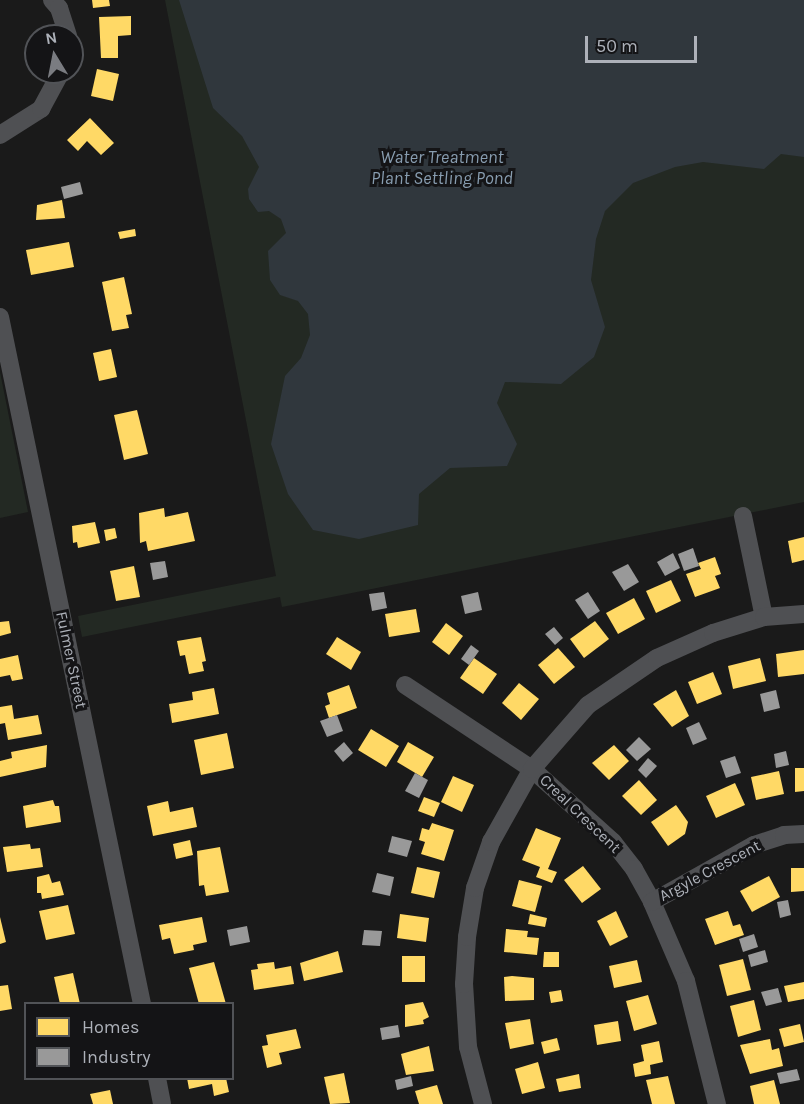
<!DOCTYPE html>
<html>
<head>
<meta charset="utf-8">
<style>
  body { margin:0 }
  #map { position:relative; width:804px; height:1104px; overflow:hidden; background:#1a1a1a; font-family:Karla,sans-serif }
  div>[style] { position:absolute }
  [style*='--x'] { left:calc(var(--x)*1px); top:calc(var(--y)*1px); width:calc(var(--w)*1px); rotate:calc(var(--a)*1deg) }
  .green>* { inset:0; background:#232923 }
  .water>* { inset:0; background:#30373d }
  .homes>* { inset:0; background:#ffd966 }
  .industry>* { inset:0; background:#999 }
  .street>* { height:18px; margin:-9px; padding:0 9px; transform-origin:9px; border-radius:9px; background:#4f5053 }
  span { translate:-50% -50%; white-space:nowrap; text-align:center; line-height:1.15; -webkit-text-stroke:6px #141416; paint-order:stroke }
  .street-label { font-size:16px; color:#adb1b9 }
  .water-label { font-size:18px; color:#889db0; font-style:italic }
  .legend { position:absolute; left:24px; top:1002px; width:210px; height:78px; box-sizing:border-box; background:#141416; border:2px solid #515357; margin:0; padding:8px 10px; list-style:none; font-size:18px; color:#adb1b9 }
  .legend li { display:flex; align-items:center; gap:12px; height:30px }
  .legend b { width:30px; border:2px solid #515357 }
  .north { position:absolute; left:24px; top:24px; width:60px; height:60px; box-sizing:border-box; background:#141416; border:2px solid #515357; border-radius:50%; rotate:350deg; font-size:16px; font-weight:700; line-height:24px; text-align:center; color:#adb1b9 }
  .north::after { content:''; display:block; margin:auto; width:21px; height:27px; background:#7a7c81; clip-path:polygon(50% 0,100% 100%,50% 72%,0 100%) }
  .scale { position:absolute; left:585px; top:36px; width:112px; height:27px; box-sizing:border-box; border:3px solid #adb1b9; border-top:0; padding-left:8px; font-size:18px; line-height:21px; white-space:nowrap; color:#adb1b9; -webkit-text-stroke:4px #141416; paint-order:stroke }
</style>
</head>
<body>
<div id="map">
  <div class="green">
    <i style="clip-path:polygon(165px 0,804px 0,804px 502px,282px 607px,280px 597px,82px 637px,78px 616px,276px 576px)"></i>
    <i style="clip-path:polygon(0 372px,28px 512px,0 518px)"></i>
  </div>
  <div class="water">
    <i style="clip-path:polygon(179px 0,804px 0,804px 157px,781px 154px,764px 169px,703px 162px,675px 167px,633px 183px,605px 211px,596px 239px,591px 280px,605px 327px,594px 357px,561px 384px,505px 382px,497px 403px,517px 444px,507px 466px,450px 468px,419px 494px,418px 525px,359px 539px,313px 530px,288px 494px,271px 444px,285px 376px,301px 358px,310px 335px,308px 314px,298px 301px,280px 295px,270px 280px,268px 251px,286px 233px,281px 219px,269px 211px,258px 212px,249px 199px,248px 189px,259px 167px,242px 136px,213px 108px)"></i>
  </div>
  <div class="homes">
    <i style="clip-path:polygon(92px 0,109px 0,110px 6px,93px 8px)"></i>
    <i style="clip-path:polygon(131px 16px,131px 35px,118px 36px,118px 58px,101px 58px,99px 17px)"></i>
    <i style="clip-path:polygon(97px 69px,119px 74px,113px 101px,91px 96px)"></i>
    <i style="clip-path:polygon(90px 118px,114px 143px,101px 155px,87px 141px,78px 151px,67px 140px)"></i>
    <i style="clip-path:polygon(62px 200px,65px 218px,36px 220px,37px 205px)"></i>
    <i style="clip-path:polygon(135px 229px,136px 236px,120px 239px,118px 232px)"></i>
    <i style="clip-path:polygon(69px 242px,74px 267px,31px 275px,26px 250px)"></i>
    <i style="clip-path:polygon(124px 277px,132px 314px,126px 315px,129px 328px,112px 331px,102px 282px)"></i>
    <i style="clip-path:polygon(111px 349px,117px 377px,99px 381px,93px 353px)"></i>
    <i style="clip-path:polygon(137px 410px,148px 454px,124px 460px,114px 415px)"></i>
    <i style="clip-path:polygon(164px 508px,165px 517px,188px 512px,195px 541px,148px 551px,146px 541px,140px 543px,139px 513px)"></i>
    <i style="clip-path:polygon(95px 522px,100px 543px,78px 548px,77px 542px,73px 543px,72px 526px)"></i>
    <i style="clip-path:polygon(115px 528px,117px 538px,106px 541px,104px 530px)"></i>
    <i style="clip-path:polygon(804px 537px,804px 560px,792px 563px,788px 541px)"></i>
    <i style="clip-path:polygon(715px 557px,721px 574px,715px 576px,720px 588px,695px 597px,686px 574px,701px 569px,698px 563px)"></i>
    <i style="clip-path:polygon(134px 566px,140px 597px,116px 601px,110px 571px)"></i>
    <i style="clip-path:polygon(671px 580px,681px 601px,656px 613px,646px 591px)"></i>
    <i style="clip-path:polygon(634px 598px,645px 619px,618px 634px,606px 613px)"></i>
    <i style="clip-path:polygon(416px 609px,420px 632px,389px 637px,385px 614px)"></i>
    <i style="clip-path:polygon(9px 621px,11px 633px,0 636px,0 622px)"></i>
    <i style="clip-path:polygon(595px 621px,609px 639px,584px 658px,570px 639px)"></i>
    <i style="clip-path:polygon(446px 623px,463px 636px,449px 655px,432px 642px)"></i>
    <i style="clip-path:polygon(201px 637px,206px 661px,202px 662px,204px 671px,189px 674px,185px 655px,180px 656px,177px 641px)"></i>
    <i style="clip-path:polygon(337px 637px,361px 652px,351px 670px,326px 654px)"></i>
    <i style="clip-path:polygon(558px 648px,575px 667px,554px 684px,538px 665px)"></i>
    <i style="clip-path:polygon(804px 650px,804px 674px,778px 677px,776px 654px)"></i>
    <i style="clip-path:polygon(18px 655px,23px 679px,12px 681px,10px 675px,0 677px,0 659px)"></i>
    <i style="clip-path:polygon(474px 658px,497px 674px,483px 694px,460px 678px)"></i>
    <i style="clip-path:polygon(760px 658px,766px 681px,733px 689px,728px 666px)"></i>
    <i style="clip-path:polygon(713px 672px,722px 694px,697px 704px,688px 682px)"></i>
    <i style="clip-path:polygon(519px 683px,539px 699px,521px 720px,502px 703px)"></i>
    <i style="clip-path:polygon(349px 685px,357px 708px,329px 718px,325px 706px,330px 704px,327px 693px)"></i>
    <i style="clip-path:polygon(214px 688px,219px 714px,172px 723px,169px 704px,193px 700px,192px 692px)"></i>
    <i style="clip-path:polygon(676px 690px,689px 716px,672px 727px,653px 704px)"></i>
    <i style="clip-path:polygon(12px 705px,14px 719px,38px 715px,42px 734px,8px 740px,5px 723px,0 724px,0 707px)"></i>
    <i style="clip-path:polygon(371px 729px,399px 746px,386px 767px,358px 750px)"></i>
    <i style="clip-path:polygon(227px 733px,234px 768px,201px 775px,194px 740px)"></i>
    <i style="clip-path:polygon(408px 742px,434px 757px,422px 777px,397px 762px)"></i>
    <i style="clip-path:polygon(47px 745px,46px 767px,0 777px,0 761px,12px 758px,11px 752px)"></i>
    <i style="clip-path:polygon(614px 745px,629px 761px,609px 780px,592px 763px)"></i>
    <i style="clip-path:polygon(795px 768px,804px 768px,804px 791px,795px 792px)"></i>
    <i style="clip-path:polygon(779px 771px,784px 794px,756px 800px,751px 777px)"></i>
    <i style="clip-path:polygon(453px 776px,474px 785px,462px 812px,441px 802px)"></i>
    <i style="clip-path:polygon(639px 780px,657px 800px,641px 815px,622px 796px)"></i>
    <i style="clip-path:polygon(735px 783px,745px 805px,716px 818px,706px 796px)"></i>
    <i style="clip-path:polygon(424px 797px,440px 803px,434px 817px,418px 811px)"></i>
    <i style="clip-path:polygon(53px 800px,55px 806px,59px 806px,61px 822px,26px 828px,23px 806px)"></i>
    <i style="clip-path:polygon(168px 801px,170px 812px,193px 807px,197px 827px,153px 836px,147px 806px)"></i>
    <i style="clip-path:polygon(676px 805px,688px 822px,685px 834px,668px 846px,651px 822px)"></i>
    <i style="clip-path:polygon(432px 823px,454px 830px,444px 861px,421px 854px,425px 842px,419px 840px,422px 828px,429px 830px)"></i>
    <i style="clip-path:polygon(536px 828px,561px 838px,548px 869px,557px 872px,552px 883px,536px 877px,540px 867px,522px 860px)"></i>
    <i style="clip-path:polygon(190px 840px,193px 855px,176px 859px,173px 844px)"></i>
    <i style="clip-path:polygon(30px 844px,31px 849px,40px 848px,43px 867px,7px 872px,3px 847px)"></i>
    <i style="clip-path:polygon(220px 847px,229px 892px,206px 896px,204px 885px,199px 886px,197px 851px)"></i>
    <i style="clip-path:polygon(583px 866px,601px 889px,582px 903px,564px 880px)"></i>
    <i style="clip-path:polygon(417px 867px,440px 872px,434px 898px,411px 893px)"></i>
    <i style="clip-path:polygon(791px 868px,804px 868px,804px 891px,791px 892px)"></i>
    <i style="clip-path:polygon(49px 874px,52px 883px,60px 881px,64px 895px,42px 899px,41px 893px,37px 893px,37px 877px)"></i>
    <i style="clip-path:polygon(769px 876px,780px 897px,752px 912px,740px 891px)"></i>
    <i style="clip-path:polygon(519px 880px,542px 886px,535px 912px,512px 906px)"></i>
    <i style="clip-path:polygon(68px 905px,75px 934px,46px 940px,39px 911px)"></i>
    <i style="clip-path:polygon(616px 911px,628px 937px,610px 946px,597px 921px)"></i>
    <i style="clip-path:polygon(728px 911px,733px 926px,740px 924px,744px 935px,715px 945px,705px 919px)"></i>
    <i style="clip-path:polygon(400px 914px,429px 918px,426px 942px,397px 938px)"></i>
    <i style="clip-path:polygon(530px 914px,547px 918px,545px 927px,528px 924px)"></i>
    <i style="clip-path:polygon(0 917px,6px 942px,0 944px)"></i>
    <i style="clip-path:polygon(202px 917px,207px 942px,193px 945px,194px 950px,174px 954px,170px 938px,162px 940px,159px 925px)"></i>
    <i style="clip-path:polygon(506px 929px,528px 931px,527px 937px,539px 938px,537px 955px,504px 952px)"></i>
    <i style="clip-path:polygon(338px 951px,343px 972px,304px 981px,300px 963px)"></i>
    <i style="clip-path:polygon(544px 952px,559px 952px,559px 967px,543px 967px)"></i>
    <i style="clip-path:polygon(402px 956px,425px 956px,425px 982px,402px 982px)"></i>
    <i style="clip-path:polygon(743px 959px,751px 990px,727px 996px,719px 965px)"></i>
    <i style="clip-path:polygon(637px 960px,642px 982px,614px 988px,609px 966px)"></i>
    <i style="clip-path:polygon(214px 962px,226px 1004px,199px 1004px,189px 968px)"></i>
    <i style="clip-path:polygon(274px 962px,275px 969px,291px 966px,294px 984px,254px 990px,251px 970px,258px 969px,257px 964px)"></i>
    <i style="clip-path:polygon(73px 973px,80px 1004px,60px 1004px,54px 977px)"></i>
    <i style="clip-path:polygon(512px 976px,534px 978px,534px 1000px,505px 1001px,504px 977px)"></i>
    <i style="clip-path:polygon(804px 982px,804px 999px,788px 1002px,784px 986px)"></i>
    <i style="clip-path:polygon(8px 985px,12px 1009px,0 1011px,0 986px)"></i>
    <i style="clip-path:polygon(561px 990px,563px 1001px,551px 1003px,549px 992px)"></i>
    <i style="clip-path:polygon(648px 995px,657px 1024px,634px 1031px,626px 1001px)"></i>
    <i style="clip-path:polygon(754px 1000px,761px 1030px,738px 1037px,730px 1006px)"></i>
    <i style="clip-path:polygon(423px 1002px,429px 1017px,423px 1020px,424px 1024px,405px 1027px,405px 1005px)"></i>
    <i style="clip-path:polygon(530px 1019px,534px 1044px,510px 1049px,505px 1023px)"></i>
    <i style="clip-path:polygon(618px 1021px,621px 1041px,597px 1045px,594px 1025px)"></i>
    <i style="clip-path:polygon(800px 1024px,804px 1042px,784px 1047px,779px 1029px)"></i>
    <i style="clip-path:polygon(296px 1029px,301px 1048px,279px 1053px,282px 1064px,267px 1068px,262px 1046px,268px 1045px,266px 1035px)"></i>
    <i style="clip-path:polygon(557px 1038px,560px 1050px,544px 1054px,541px 1042px)"></i>
    <i style="clip-path:polygon(770px 1039px,772px 1050px,779px 1048px,783px 1066px,750px 1074px,740px 1045px)"></i>
    <i style="clip-path:polygon(659px 1041px,663px 1062px,650px 1065px,651px 1074px,635px 1077px,633px 1064px,644px 1061px,641px 1045px)"></i>
    <i style="clip-path:polygon(429px 1046px,434px 1071px,406px 1075px,401px 1054px)"></i>
    <i style="clip-path:polygon(538px 1062px,545px 1088px,522px 1094px,515px 1069px)"></i>
    <i style="clip-path:polygon(344px 1073px,350px 1103px,330px 1104px,324px 1077px)"></i>
    <i style="clip-path:polygon(579px 1074px,581px 1088px,559px 1092px,556px 1079px)"></i>
    <i style="clip-path:polygon(668px 1076px,675px 1104px,652px 1104px,646px 1080px)"></i>
    <i style="clip-path:polygon(187px 1078px,226px 1078px,229px 1092px,214px 1096px,212px 1084px,189px 1089px)"></i>
    <i style="clip-path:polygon(774px 1080px,780px 1104px,754px 1104px,750px 1086px)"></i>
    <i style="clip-path:polygon(437px 1085px,443px 1104px,419px 1104px,415px 1091px)"></i>
    <i style="clip-path:polygon(110px 1090px,113px 1104px,93px 1104px,90px 1094px)"></i>
  </div>
  <div class="industry">
    <i style="clip-path:polygon(80px 182px,83px 194px,64px 199px,61px 187px)"></i>
    <i style="clip-path:polygon(693px 548px,699px 566px,684px 571px,678px 554px)"></i>
    <i style="clip-path:polygon(673px 553px,680px 568px,665px 576px,657px 562px)"></i>
    <i style="clip-path:polygon(165px 561px,168px 577px,153px 580px,150px 563px)"></i>
    <i style="clip-path:polygon(628px 564px,639px 582px,624px 591px,612px 572px)"></i>
    <i style="clip-path:polygon(384px 592px,387px 608px,372px 611px,369px 594px)"></i>
    <i style="clip-path:polygon(478px 592px,482px 610px,465px 614px,461px 596px)"></i>
    <i style="clip-path:polygon(588px 592px,600px 611px,588px 619px,575px 600px)"></i>
    <i style="clip-path:polygon(554px 627px,563px 638px,555px 645px,545px 634px)"></i>
    <i style="clip-path:polygon(471px 645px,479px 651px,469px 665px,461px 659px)"></i>
    <i style="clip-path:polygon(776px 690px,780px 708px,764px 712px,760px 694px)"></i>
    <i style="clip-path:polygon(337px 715px,343px 731px,327px 737px,320px 721px)"></i>
    <i style="clip-path:polygon(699px 722px,707px 739px,693px 745px,686px 728px)"></i>
    <i style="clip-path:polygon(639px 737px,651px 749px,637px 761px,626px 750px)"></i>
    <i style="clip-path:polygon(344px 742px,353px 753px,343px 762px,334px 751px)"></i>
    <i style="clip-path:polygon(786px 751px,789px 765px,776px 768px,774px 754px)"></i>
    <i style="clip-path:polygon(735px 756px,741px 773px,726px 778px,720px 761px)"></i>
    <i style="clip-path:polygon(648px 758px,657px 766px,646px 778px,638px 770px)"></i>
    <i style="clip-path:polygon(415px 773px,428px 780px,419px 798px,405px 791px)"></i>
    <i style="clip-path:polygon(392px 836px,412px 841px,407px 857px,388px 852px)"></i>
    <i style="clip-path:polygon(377px 873px,394px 877px,390px 896px,372px 892px)"></i>
    <i style="clip-path:polygon(788px 900px,791px 915px,780px 918px,777px 902px)"></i>
    <i style="clip-path:polygon(247px 926px,250px 942px,230px 946px,227px 930px)"></i>
    <i style="clip-path:polygon(364px 930px,382px 931px,380px 946px,362px 945px)"></i>
    <i style="clip-path:polygon(754px 934px,758px 947px,743px 952px,739px 939px)"></i>
    <i style="clip-path:polygon(765px 950px,768px 962px,751px 967px,748px 955px)"></i>
    <i style="clip-path:polygon(778px 988px,782px 1002px,766px 1006px,761px 992px)"></i>
    <i style="clip-path:polygon(398px 1025px,400px 1037px,382px 1040px,380px 1028px)"></i>
    <i style="clip-path:polygon(797px 1069px,800px 1080px,780px 1084px,777px 1073px)"></i>
    <i style="clip-path:polygon(411px 1076px,413px 1086px,397px 1090px,395px 1080px)"></i>
  </div>
  <div class="street">
    <i style="--x:52;--y:0;--w:11;--a:49"></i>
    <i style="--x:59;--y:8;--w:29;--a:72"></i>
    <i style="--x:0;--y:135;--w:49;--a:-32.4"></i>
    <i style="--x:41;--y:109;--w:42;--a:-61.6"></i>
    <i style="--x:0;--y:317;--w:702;--a:78.32"></i>
    <i style="--x:743;--y:516;--w:103;--a:78.3"></i>
    <i style="--x:405;--y:685;--w:152;--a:33.5"></i>
    <i style="--x:532;--y:769;--w:109;--a:42"></i>
    <i style="--x:613;--y:842;--w:34;--a:52"></i>
    <i style="--x:634;--y:869;--w:38;--a:61"></i>
    <i style="--x:652;--y:902;--w:86;--a:66.7"></i>
    <i style="--x:686;--y:981;--w:127;--a:75.9"></i>
    <i style="--x:652;--y:902;--w:117;--a:-29.2"></i>
    <i style="--x:754;--y:845;--w:32;--a:-18"></i>
    <i style="--x:784;--y:835;--w:20;--a:-3"></i>
    <i style="--x:157;--y:1078;--w:26;--a:79"></i>
    <i style="--x:483;--y:1104;--w:59;--a:-104.7"></i>
    <i style="--x:468;--y:1047;--w:63;--a:-93.6"></i>
    <i style="--x:464;--y:984;--w:47;--a:-86.3"></i>
    <i style="--x:467;--y:937;--w:50;--a:-80.7"></i>
    <i style="--x:475;--y:888;--w:49;--a:-70.8"></i>
    <i style="--x:491;--y:842;--w:84;--a:-60.7"></i>
    <i style="--x:532;--y:769;--w:85;--a:-48.8"></i>
    <i style="--x:588;--y:705;--w:83;--a:-34.3"></i>
    <i style="--x:657;--y:658;--w:61;--a:-24.1"></i>
    <i style="--x:713;--y:633;--w:53;--a:-17.4"></i>
    <i style="--x:764;--y:617;--w:40;--a:-4.3"></i>
  </div>
  <div class="street-label">
    <span style="left:71px;top:660px;rotate:78deg">Fulmer Street</span>
    <span style="left:580px;top:814px;rotate:44deg">Creal Crescent</span>
    <span style="left:710px;top:871px;rotate:-28deg">Argyle Crescent</span>
  </div>
  <div class="water-label">
    <span style="left:442px;top:168px">Water Treatment<br>Plant Settling Pond</span>
  </div>
  <ul class="legend">
  <li><b style="height:16px;background:#ffd966"></b>Homes</li>
  <li><b style="height:16px;background:#999"></b>Industry</li>
  </ul>
  <div class="north">N</div>
  <div class="scale">50 m</div>
</div>
</body>
</html>
